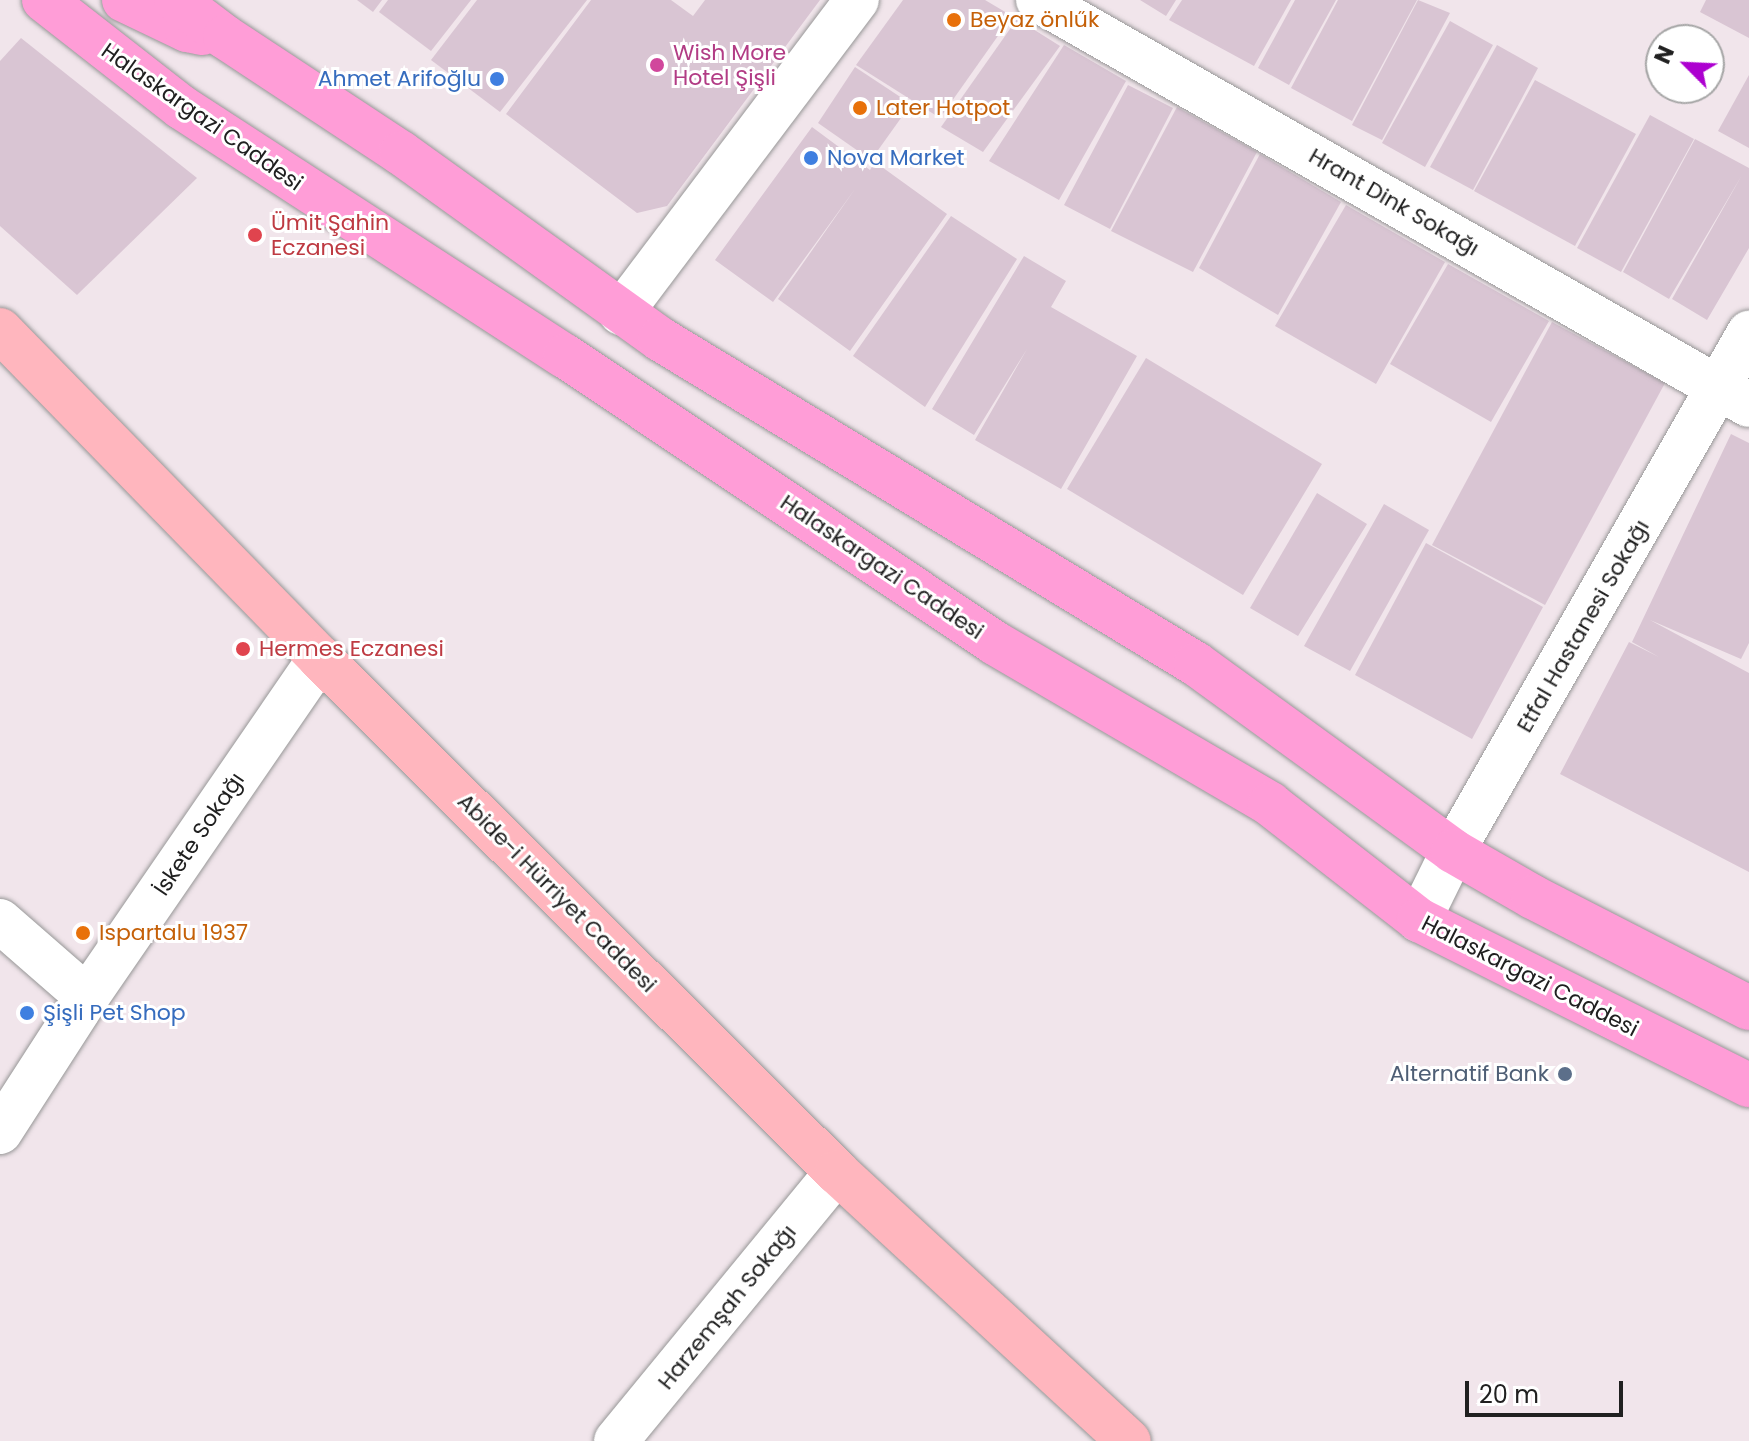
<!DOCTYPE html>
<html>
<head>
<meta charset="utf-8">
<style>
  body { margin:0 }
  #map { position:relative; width:1749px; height:1441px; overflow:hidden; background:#f1e5eb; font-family:Poppins,sans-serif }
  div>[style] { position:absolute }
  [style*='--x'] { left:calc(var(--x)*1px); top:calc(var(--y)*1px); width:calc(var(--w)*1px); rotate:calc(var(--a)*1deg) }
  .building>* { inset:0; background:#d9c5d3 }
  .roads { filter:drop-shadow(0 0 2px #979797) drop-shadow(0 0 2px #979797) }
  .minor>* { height:44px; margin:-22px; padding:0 22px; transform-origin:22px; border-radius:22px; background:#fff }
  .secondary>* { height:44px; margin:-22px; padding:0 22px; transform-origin:22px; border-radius:22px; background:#ffb6be }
  .primary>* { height:44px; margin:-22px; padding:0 22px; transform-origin:22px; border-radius:22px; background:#ff9dd7 }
  .dots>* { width:22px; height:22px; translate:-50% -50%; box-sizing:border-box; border:4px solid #fff; border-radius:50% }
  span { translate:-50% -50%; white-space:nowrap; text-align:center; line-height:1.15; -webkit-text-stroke:6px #fff; paint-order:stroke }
  .food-label { font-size:22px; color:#c56008 }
  .left { translate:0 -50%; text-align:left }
  .hotel-label { font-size:22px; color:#b23c85 }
  .shop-label { font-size:22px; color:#366cbe }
  .right { translate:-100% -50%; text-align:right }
  .street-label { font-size:22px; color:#202020 }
  .health-label { font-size:22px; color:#be3a42 }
  .service-label { font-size:22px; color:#4e5e75 }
  .north { position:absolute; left:1645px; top:24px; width:80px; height:80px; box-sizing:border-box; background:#fff; border:2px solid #a6a6a6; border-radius:50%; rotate:294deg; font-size:22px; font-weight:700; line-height:32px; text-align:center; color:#202020 }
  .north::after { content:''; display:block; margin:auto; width:28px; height:36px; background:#ad00d0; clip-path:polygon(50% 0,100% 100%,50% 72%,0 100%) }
  .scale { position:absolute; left:1465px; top:1381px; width:158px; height:36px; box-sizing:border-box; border:4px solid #202020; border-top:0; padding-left:10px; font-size:24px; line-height:28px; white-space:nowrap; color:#202020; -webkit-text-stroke:6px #fff; paint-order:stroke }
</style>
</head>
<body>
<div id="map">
  <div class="building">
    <i style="clip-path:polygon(357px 0,382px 0,373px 12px)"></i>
    <i style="clip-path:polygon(388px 0,471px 0,431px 51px,379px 12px)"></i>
    <i style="clip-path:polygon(477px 0,587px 0,500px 112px,431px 60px)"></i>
    <i style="clip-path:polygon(591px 0,671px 0,693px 16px,705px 0,820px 0,667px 206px,637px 213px,506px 114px)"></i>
    <i style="clip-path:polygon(903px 0,985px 0,1012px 16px,940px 118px,856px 65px)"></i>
    <i style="clip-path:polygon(1140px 0,1176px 0,1166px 16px)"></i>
    <i style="clip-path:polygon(1182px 0,1291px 0,1254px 66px,1169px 20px)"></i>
    <i style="clip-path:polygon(1295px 0,1336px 0,1289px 85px,1258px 68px)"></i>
    <i style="clip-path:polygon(1338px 0,1417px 0,1352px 121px,1291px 88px)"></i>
    <i style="clip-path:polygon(1418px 0,1450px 13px,1382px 140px,1352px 125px)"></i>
    <i style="clip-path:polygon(1706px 0,1749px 0,1749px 38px,1700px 12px)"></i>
    <i style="clip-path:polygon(1017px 19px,1060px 46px,983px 152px,941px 127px)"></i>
    <i style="clip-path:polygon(1450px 21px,1493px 45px,1425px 167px,1382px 143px)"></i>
    <i style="clip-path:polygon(21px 38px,197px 178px,77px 295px,0 226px,0 61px)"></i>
    <i style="clip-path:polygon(1064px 45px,1126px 81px,1059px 200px,989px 161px)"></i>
    <i style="clip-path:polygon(1497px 45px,1538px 68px,1473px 190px,1430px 167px)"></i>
    <i style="clip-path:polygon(855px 67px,911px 104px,871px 160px,818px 123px)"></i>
    <i style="clip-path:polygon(1749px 75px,1749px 148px,1718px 131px)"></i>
    <i style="clip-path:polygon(1535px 80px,1636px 134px,1575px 246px,1474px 191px)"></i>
    <i style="clip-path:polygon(1128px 85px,1173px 108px,1110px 229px,1064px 205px)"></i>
    <i style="clip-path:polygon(1177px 107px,1257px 152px,1193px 272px,1111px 231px)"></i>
    <i style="clip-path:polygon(1650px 115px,1694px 139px,1621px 272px,1577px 248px)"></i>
    <i style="clip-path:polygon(812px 127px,870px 170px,875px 162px,947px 214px,850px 351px,778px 299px,855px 189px,773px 302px,715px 260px)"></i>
    <i style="clip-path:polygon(1695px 139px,1749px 168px,1749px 248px,1707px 320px,1672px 299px,1742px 175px,1669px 299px,1623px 272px)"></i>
    <i style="clip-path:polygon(1260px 154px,1341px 202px,1278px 315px,1199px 268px)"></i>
    <i style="clip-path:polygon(1346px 205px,1445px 262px,1376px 384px,1275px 326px)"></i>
    <i style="clip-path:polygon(951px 216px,1017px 259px,925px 407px,853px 356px)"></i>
    <i style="clip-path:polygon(1024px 256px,1066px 281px,1051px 307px,1137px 356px,1061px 489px,975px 440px,1027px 349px,974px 435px,932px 409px)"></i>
    <i style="clip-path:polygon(1448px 264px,1549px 321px,1491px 422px,1390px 364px)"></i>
    <i style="clip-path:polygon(1552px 322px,1665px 383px,1545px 605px,1432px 545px)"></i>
    <i style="clip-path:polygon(1146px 358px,1322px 464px,1243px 595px,1067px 489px)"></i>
    <i style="clip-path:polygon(1731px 434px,1749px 443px,1749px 643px,1741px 659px,1650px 620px,1749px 673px,1749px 872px,1560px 774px,1629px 642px,1659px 657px,1632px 642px)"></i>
    <i style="clip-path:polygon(1317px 493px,1367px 524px,1298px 636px,1250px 608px)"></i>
    <i style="clip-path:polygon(1384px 504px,1429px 530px,1350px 671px,1304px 646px)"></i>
    <i style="clip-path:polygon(1426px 543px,1543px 607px,1472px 739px,1355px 675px)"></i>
  </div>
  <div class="roads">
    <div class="minor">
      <i style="--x:1038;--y:0;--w:818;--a:29.67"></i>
      <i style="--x:621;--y:313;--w:392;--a:-53"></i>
      <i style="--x:1419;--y:920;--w:77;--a:-63.8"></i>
      <i style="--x:1453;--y:851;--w:597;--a:-60.26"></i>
      <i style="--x:0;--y:921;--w:116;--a:41.1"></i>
      <i style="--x:0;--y:1132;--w:161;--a:-57.2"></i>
      <i style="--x:87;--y:997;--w:411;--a:-55.5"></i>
      <i style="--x:616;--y:1441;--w:348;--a:-50.6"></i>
    </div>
    <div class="secondary">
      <i style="--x:0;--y:330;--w:458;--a:45.7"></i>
      <i style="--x:320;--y:658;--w:729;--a:44.83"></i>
      <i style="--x:837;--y:1172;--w:397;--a:42.7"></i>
    </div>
    <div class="primary">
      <i style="--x:44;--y:0;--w:174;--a:38"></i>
      <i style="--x:181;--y:107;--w:458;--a:33"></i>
      <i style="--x:565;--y:356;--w:517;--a:33.72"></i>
      <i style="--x:995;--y:643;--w:319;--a:30.3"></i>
      <i style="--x:1270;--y:804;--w:189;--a:37.9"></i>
      <i style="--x:1419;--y:920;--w:369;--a:26.6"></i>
      <i style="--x:124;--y:0;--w:70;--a:25.5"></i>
      <i style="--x:187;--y:30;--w:16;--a:11"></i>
      <i style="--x:176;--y:0;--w:61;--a:37.1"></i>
      <i style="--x:225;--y:37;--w:211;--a:33.4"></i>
      <i style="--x:401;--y:153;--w:319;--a:35.7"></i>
      <i style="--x:660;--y:339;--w:627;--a:31.23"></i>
      <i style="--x:1196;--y:664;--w:318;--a:36"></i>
      <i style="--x:1453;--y:851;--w:92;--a:29.9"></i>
      <i style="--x:1533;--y:897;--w:243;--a:27.2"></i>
    </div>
  </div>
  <div class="dots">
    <i style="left:954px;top:20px;background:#e8710a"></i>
    <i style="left:657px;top:65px;background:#d1479c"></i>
    <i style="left:497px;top:79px;background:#3f7fe0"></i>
    <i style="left:860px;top:108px;background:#e8710a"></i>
    <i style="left:811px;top:158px;background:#3f7fe0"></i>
    <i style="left:255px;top:235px;background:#e0444e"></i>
    <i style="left:243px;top:649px;background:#e0444e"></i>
    <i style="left:83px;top:933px;background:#e8710a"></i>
    <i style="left:27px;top:1013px;background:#3f7fe0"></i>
    <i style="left:1565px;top:1074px;background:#5c6f8a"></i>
  </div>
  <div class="food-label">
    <span class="left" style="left:970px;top:20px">Beyaz önlűk</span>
    <span class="left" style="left:876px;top:108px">Later Hotpot</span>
    <span class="left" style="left:99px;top:933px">Ispartalu 1937</span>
  </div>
  <div class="hotel-label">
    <span class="left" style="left:673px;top:65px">Wish More<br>Hotel Şişli</span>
  </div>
  <div class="shop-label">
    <span class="right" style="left:481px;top:79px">Ahmet Arifoğlu</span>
    <span class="left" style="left:827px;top:158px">Nova Market</span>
    <span class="left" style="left:43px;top:1013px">Şişli Pet Shop</span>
  </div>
  <div class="street-label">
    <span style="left:202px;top:117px;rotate:35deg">Halaskargazi Caddesi</span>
    <span style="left:1394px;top:202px;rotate:30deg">Hrant Dink Sokağı</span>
    <span style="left:882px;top:567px;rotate:34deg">Halaskargazi Caddesi</span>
    <span style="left:1583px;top:626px;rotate:-60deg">Etfal Hastanesi Sokağı</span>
    <span style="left:199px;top:834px;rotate:-56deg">İskete Sokağı</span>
    <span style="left:557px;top:893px;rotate:45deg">Abide-i Hürriyet Caddesi</span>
    <span style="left:1530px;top:976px;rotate:27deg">Halaskargazi Caddesi</span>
    <span style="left:727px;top:1307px;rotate:-51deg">Harzemşah Sokağı</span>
  </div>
  <div class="health-label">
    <span class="left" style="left:271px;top:235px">Ümit Şahin<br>Eczanesi</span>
    <span class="left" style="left:259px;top:649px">Hermes Eczanesi</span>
  </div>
  <div class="service-label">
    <span class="right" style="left:1549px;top:1074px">Alternatif Bank</span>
  </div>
  <div class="north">N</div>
  <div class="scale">20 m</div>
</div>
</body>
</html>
